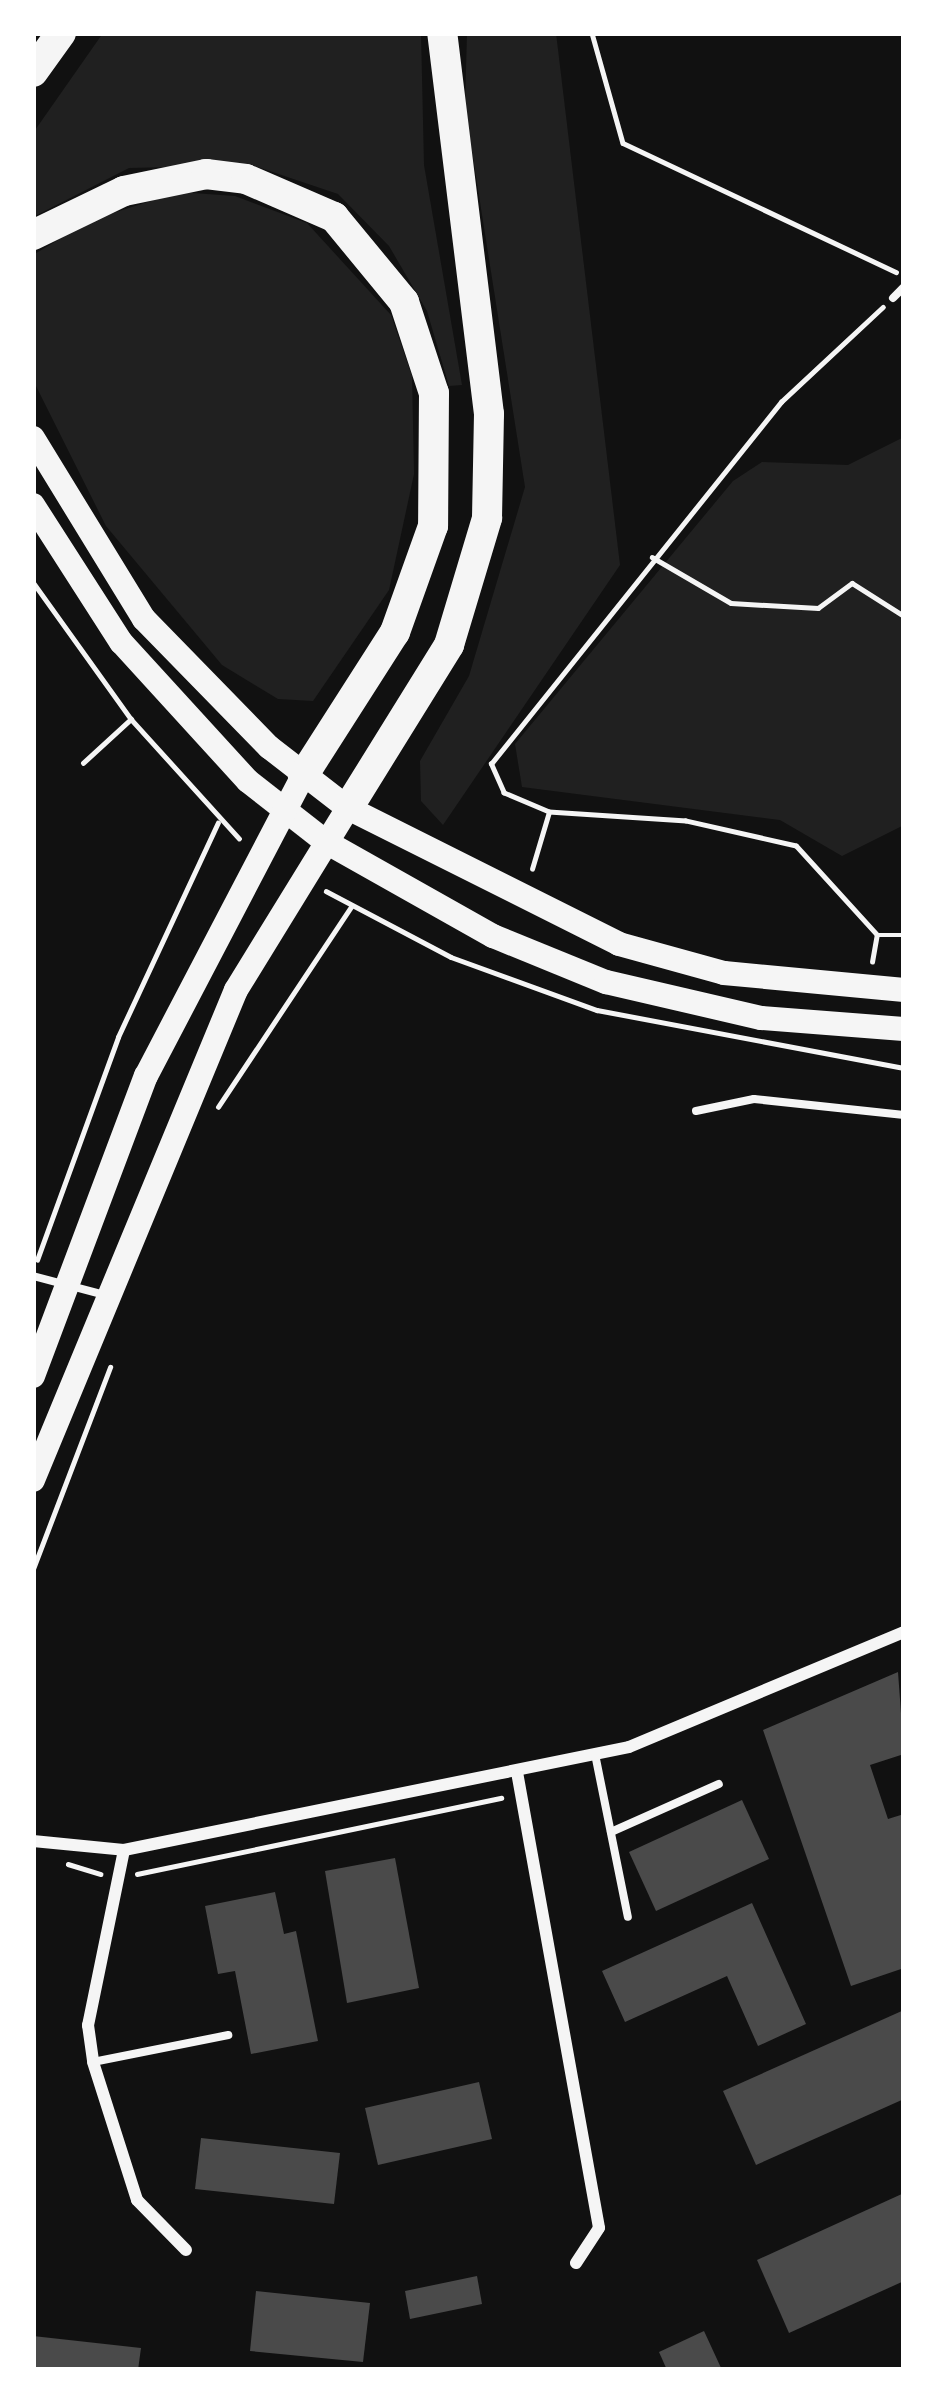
<!DOCTYPE html>
<html>
<head>
<meta charset="utf-8">
<style>
  body { margin:0 }
  #map { position:relative; width:937px; height:2403px; overflow:hidden; background:#111; font-family:Karla,sans-serif }
  div>[style] { position:absolute }
  [style*='--x'] { left:calc(var(--x)*1px); top:calc(var(--y)*1px); width:calc(var(--w)*1px); rotate:calc(var(--a)*1deg) }
  .green>* { inset:0; background:#202020 }
  .building>* { inset:0; background:#4a4a4a }
  .path>* { height:4.5px; margin:-2.25px; padding:0 2.25px; transform-origin:2.25px; border-radius:2.25px; background:#f5f5f5 }
  .service>* { height:8px; margin:-4px; padding:0 4px; transform-origin:4px; border-radius:4px; background:#f5f5f5 }
  .minor>* { height:12px; margin:-6px; padding:0 6px; transform-origin:6px; border-radius:6px; background:#f5f5f5 }
  .secondary>* { height:24px; margin:-12px; padding:0 12px; transform-origin:12px; border-radius:12px; background:#f5f5f5 }
  .motorway>* { height:30px; margin:-15px; padding:0 15px; transform-origin:15px; border-radius:15px; background:#f5f5f5 }
  span { translate:-50% -50%; white-space:nowrap; text-align:center; line-height:1.15; -webkit-text-stroke:9px #fff; paint-order:stroke }
  .frame { position:absolute; inset:0; border:36px solid #fff; pointer-events:none }
</style>
</head>
<body>
<div id="map">
  <div class="green">
    <i style="clip-path:polygon(103px 33px,421px 33px,424px 165px,462px 385px,449px 386px,427px 311px,389px 246px,338px 194px,252px 165px,129px 168px,33px 217px,33px 133px)"></i>
    <i style="clip-path:polygon(467px 33px,556px 33px,620px 565px,443px 825px,421px 801px,420px 761px,469px 676px,525px 487px,465px 107px)"></i>
    <i style="clip-path:polygon(179px 192px,235px 196px,307px 223px,391px 315px,412px 376px,414px 474px,389px 590px,313px 701px,278px 699px,222px 665px,106px 526px,33px 380px,33px 255px,91px 220px)"></i>
    <i style="clip-path:polygon(904px 437px,904px 825px,842px 856px,780px 820px,522px 787px,515px 744px,733px 481px,762px 462px,848px 465px)"></i>
  </div>
  <div class="building">
    <i style="clip-path:polygon(898px 1672px,904px 1754px,870px 1765px,888px 1819px,904px 1814px,904px 1968px,851px 1986px,763px 1730px)"></i>
    <i style="clip-path:polygon(742px 1800px,769px 1859px,656px 1911px,629px 1852px)"></i>
    <i style="clip-path:polygon(395px 1858px,419px 1988px,347px 2003px,325px 1871px)"></i>
    <i style="clip-path:polygon(275px 1892px,284px 1934px,296px 1931px,318px 2041px,251px 2054px,235px 1971px,218px 1974px,205px 1906px)"></i>
    <i style="clip-path:polygon(752px 1903px,806px 2024px,758px 2046px,727px 1976px,625px 2022px,602px 1971px)"></i>
    <i style="clip-path:polygon(904px 2010px,904px 2099px,756px 2165px,723px 2091px)"></i>
    <i style="clip-path:polygon(479px 2082px,492px 2139px,378px 2165px,365px 2108px)"></i>
    <i style="clip-path:polygon(201px 2138px,340px 2153px,334px 2204px,195px 2189px)"></i>
    <i style="clip-path:polygon(904px 2193px,904px 2281px,789px 2333px,757px 2260px)"></i>
    <i style="clip-path:polygon(477px 2276px,482px 2304px,410px 2319px,405px 2291px)"></i>
    <i style="clip-path:polygon(256px 2291px,370px 2303px,363px 2362px,250px 2351px)"></i>
    <i style="clip-path:polygon(704px 2331px,722px 2370px,667px 2370px,659px 2352px)"></i>
    <i style="clip-path:polygon(33px 2336px,141px 2348px,138px 2370px,33px 2370px)"></i>
  </div>
  <div class="path">
    <i style="--x:592;--y:33;--w:114;--a:74.3"></i>
    <i style="--x:623;--y:143;--w:302;--a:25.3"></i>
    <i style="--x:652;--y:557;--w:91;--a:30.2"></i>
    <i style="--x:731;--y:603;--w:87;--a:3.3"></i>
    <i style="--x:818;--y:608;--w:42;--a:-36.3"></i>
    <i style="--x:852;--y:583;--w:62;--a:32.4"></i>
    <i style="--x:33;--y:582;--w:168;--a:54.4"></i>
    <i style="--x:131;--y:719;--w:161;--a:47.8"></i>
    <i style="--x:83;--y:763;--w:65;--a:-42.5"></i>
    <i style="--x:532;--y:869;--w:59;--a:-73.4"></i>
    <i style="--x:326;--y:891;--w:141;--a:27.8"></i>
    <i style="--x:451;--y:957;--w:155;--a:20"></i>
    <i style="--x:597;--y:1010;--w:312;--a:10.7"></i>
    <i style="--x:877;--y:935;--w:27;--a:0"></i>
    <i style="--x:872;--y:962;--w:27;--a:-80"></i>
    <i style="--x:877;--y:935;--w:120;--a:-132.3"></i>
    <i style="--x:796;--y:846;--w:113;--a:-167.2"></i>
    <i style="--x:686;--y:821;--w:137;--a:-176.2"></i>
    <i style="--x:549;--y:812;--w:49;--a:-157.1"></i>
    <i style="--x:504;--y:793;--w:32;--a:-114"></i>
    <i style="--x:491;--y:764;--w:464;--a:-51.3"></i>
    <i style="--x:781;--y:402;--w:139;--a:-43"></i>
    <i style="--x:218;--y:1107;--w:240;--a:-56.4"></i>
    <i style="--x:37;--y:1260;--w:237;--a:-70"></i>
    <i style="--x:118;--y:1037;--w:236;--a:-65"></i>
    <i style="--x:33;--y:1569;--w:216;--a:-69.1"></i>
    <i style="--x:68;--y:1864;--w:34;--a:17"></i>
    <i style="--x:137;--y:1874;--w:372;--a:-11.8"></i>
  </div>
  <div class="service">
    <i style="--x:893;--y:298;--w:16;--a:-45"></i>
    <i style="--x:696;--y:1111;--w:59;--a:-11.7"></i>
    <i style="--x:754;--y:1099;--w:151;--a:6.1"></i>
    <i style="--x:33;--y:1276;--w:70;--a:14.8"></i>
    <i style="--x:595;--y:1754;--w:166;--a:78.6"></i>
    <i style="--x:611;--y:1832;--w:118;--a:-24"></i>
    <i style="--x:93;--y:2062;--w:138;--a:-11.3"></i>
  </div>
  <div class="minor">
    <i style="--x:517;--y:1772;--w:463;--a:79.8"></i>
    <i style="--x:599;--y:2228;--w:42;--a:123.3"></i>
    <i style="--x:33;--y:1841;--w:91;--a:5.6"></i>
    <i style="--x:124;--y:1850;--w:515;--a:-11.53"></i>
    <i style="--x:629;--y:1747;--w:298;--a:-22.7"></i>
    <i style="--x:124;--y:1850;--w:179;--a:101.6"></i>
    <i style="--x:88;--y:2025;--w:37;--a:82"></i>
    <i style="--x:93;--y:2062;--w:145;--a:72.3"></i>
    <i style="--x:137;--y:2200;--w:70;--a:45.6"></i>
  </div>
  <div class="secondary">
    <i style="--x:33;--y:438;--w:212;--a:58.5"></i>
    <i style="--x:144;--y:619;--w:179;--a:45.7"></i>
    <i style="--x:269;--y:747;--w:100;--a:37.7"></i>
    <i style="--x:348;--y:808;--w:303;--a:26.6"></i>
    <i style="--x:619;--y:944;--w:109;--a:15.4"></i>
    <i style="--x:724;--y:973;--w:181;--a:5.4"></i>
    <i style="--x:33;--y:505;--w:163;--a:57.3"></i>
    <i style="--x:121;--y:642;--w:188;--a:47.6"></i>
    <i style="--x:248;--y:781;--w:99;--a:38"></i>
    <i style="--x:326;--y:842;--w:192;--a:29.4"></i>
    <i style="--x:493;--y:936;--w:122;--a:22.2"></i>
    <i style="--x:606;--y:982;--w:159;--a:13.1"></i>
    <i style="--x:761;--y:1018;--w:143;--a:4.4"></i>
    <i style="--x:33;--y:1376;--w:321;--a:-69.4"></i>
    <i style="--x:146;--y:1076;--w:339;--a:-62.4"></i>
    <i style="--x:33;--y:1480;--w:530;--a:-67.5"></i>
    <i style="--x:236;--y:990;--w:214;--a:-58.4"></i>
  </div>
  <div class="motorway">
    <i style="--x:33;--y:72;--w:48;--a:-54.3"></i>
    <i style="--x:33;--y:235;--w:101;--a:-25.8"></i>
    <i style="--x:124;--y:191;--w:84;--a:-11.7"></i>
    <i style="--x:206;--y:174;--w:40;--a:7.1"></i>
    <i style="--x:246;--y:179;--w:96;--a:23.4"></i>
    <i style="--x:334;--y:217;--w:110;--a:50.5"></i>
    <i style="--x:404;--y:302;--w:96;--a:71.8"></i>
    <i style="--x:434;--y:393;--w:133;--a:90.4"></i>
    <i style="--x:433;--y:526;--w:113;--a:109.7"></i>
    <i style="--x:395;--y:632;--w:171;--a:122.6"></i>
    <i style="--x:348;--y:808;--w:192;--a:-58.2"></i>
    <i style="--x:449;--y:645;--w:133;--a:-73.3"></i>
    <i style="--x:487;--y:518;--w:104;--a:-88.9"></i>
    <i style="--x:489;--y:414;--w:384;--a:-97"></i>
  </div>
  <div class="frame"></div>
</div>
</body>
</html>
